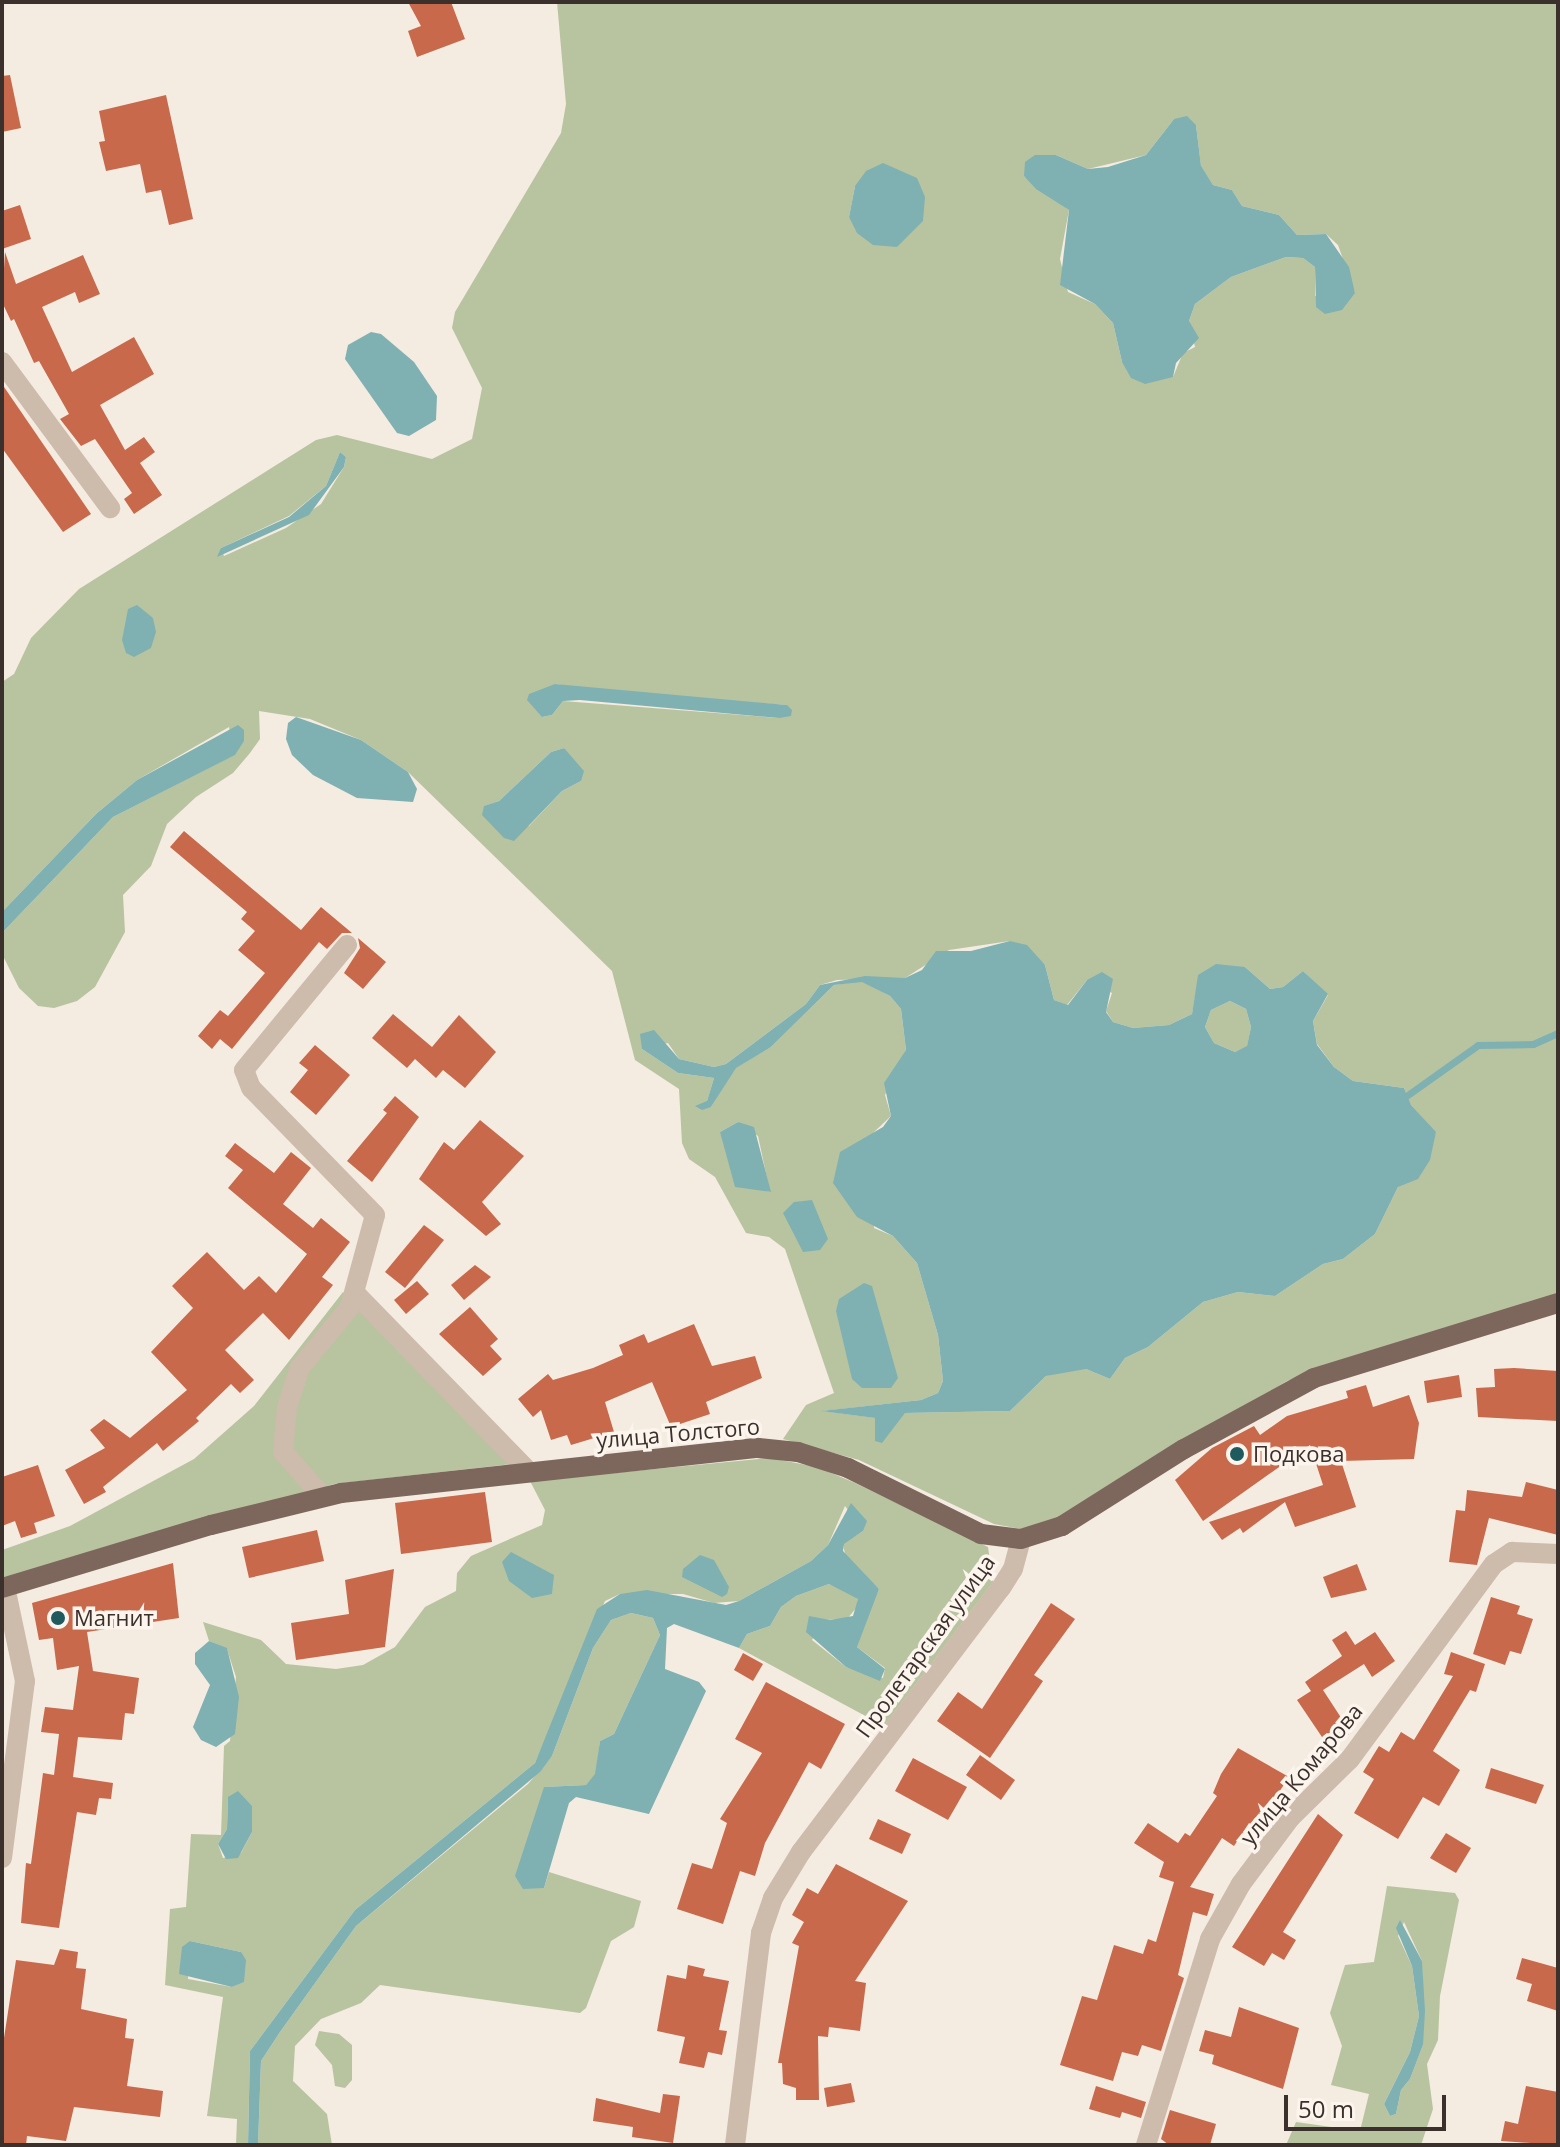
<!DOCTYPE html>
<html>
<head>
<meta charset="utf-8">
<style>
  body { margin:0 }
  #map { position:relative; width:1560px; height:2147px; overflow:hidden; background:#f4ebe1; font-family:"Open Sans",sans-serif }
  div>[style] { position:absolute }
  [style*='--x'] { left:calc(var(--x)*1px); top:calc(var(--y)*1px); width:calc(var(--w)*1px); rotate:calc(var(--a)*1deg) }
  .green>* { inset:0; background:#b8c4a0 }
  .water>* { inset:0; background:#7fb0b2 }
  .stream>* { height:7px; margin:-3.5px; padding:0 3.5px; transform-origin:3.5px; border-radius:3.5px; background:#7fb0b2 }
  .building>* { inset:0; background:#c8694b }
  .minor>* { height:20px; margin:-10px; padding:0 10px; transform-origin:10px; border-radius:10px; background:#cdbbac }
  .major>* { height:20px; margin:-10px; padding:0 10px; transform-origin:10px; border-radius:10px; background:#7d675c }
  .dots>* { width:22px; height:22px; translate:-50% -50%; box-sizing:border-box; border:4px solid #fbf5ee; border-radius:50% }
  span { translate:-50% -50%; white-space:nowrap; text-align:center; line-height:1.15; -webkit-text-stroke:7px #fbf5ee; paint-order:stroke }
  .street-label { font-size:22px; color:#3b302b }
  .poi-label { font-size:22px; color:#3b302b }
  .left { translate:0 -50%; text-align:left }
  .frame { position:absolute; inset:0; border:4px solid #3b302b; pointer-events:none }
  .scale { position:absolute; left:1284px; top:2095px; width:162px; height:36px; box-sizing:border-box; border:4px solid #3b302b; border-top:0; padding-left:10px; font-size:24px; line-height:28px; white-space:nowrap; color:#3b302b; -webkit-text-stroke:6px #fbf5ee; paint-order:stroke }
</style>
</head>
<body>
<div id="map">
  <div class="green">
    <i style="clip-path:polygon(evenodd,557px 2px,1558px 2px,1558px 1295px,1325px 1365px,1287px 1381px,1052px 1522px,1021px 1529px,994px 1524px,859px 1460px,783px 1439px,806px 1405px,834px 1393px,785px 1249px,769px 1237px,746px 1233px,715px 1177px,689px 1159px,682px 1143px,679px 1089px,635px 1060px,612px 971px,408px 772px,361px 740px,310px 719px,259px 711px,260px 739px,250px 753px,233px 773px,196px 797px,167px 824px,151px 866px,123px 895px,125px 932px,95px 987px,77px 1001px,54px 1008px,38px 1006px,19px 988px,2px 954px,2px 933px,113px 817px,234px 755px,229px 727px,137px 780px,96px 814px,2px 912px,2px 682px,14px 674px,31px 638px,79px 589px,316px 440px,337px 435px,432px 459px,472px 439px,482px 388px,452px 328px,455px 312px,561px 133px,566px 104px,557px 2px,1174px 119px,1196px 125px,1201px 167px,1213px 185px,1232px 190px,1242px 206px,1279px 215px,1297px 235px,1326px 234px,1338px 245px,1355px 293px,1315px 296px,1315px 267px,1303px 258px,1286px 257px,1231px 277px,1195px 304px,1189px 321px,1195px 347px,1183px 353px,1173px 377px,1122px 362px,1113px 323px,1095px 304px,1068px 292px,1060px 259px,1069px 210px,1024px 176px,1056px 155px,1088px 169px,1146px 155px,1174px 119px,557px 2px,855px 186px,897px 247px,849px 217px,855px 186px,557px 2px,340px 452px,346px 457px,344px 467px,321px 504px,286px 528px,224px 556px,221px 548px,289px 516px,326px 486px,340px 452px,557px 2px,555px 684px,615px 693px,787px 705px,779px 718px,563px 701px,552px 715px,542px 717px,555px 684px,557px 2px,564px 748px,581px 781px,562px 791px,529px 826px,485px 806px,499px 801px,551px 752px,564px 748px,557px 2px,1010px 941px,1045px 965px,1054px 1000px,1067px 1005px,1087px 980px,1112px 993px,1106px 1011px,1113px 1022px,1133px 1028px,1169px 1025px,1192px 1014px,1199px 975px,1245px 967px,1270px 989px,1283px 987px,1303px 971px,1328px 995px,1313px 1021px,1317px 1044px,1334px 1067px,1353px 1081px,1404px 1088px,1410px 1104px,1436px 1133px,1398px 1187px,1375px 1234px,1343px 1259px,1323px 1264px,1275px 1296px,1238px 1292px,1203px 1302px,1148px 1347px,1125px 1358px,1110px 1379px,1086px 1369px,1067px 1370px,1046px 1376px,1010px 1411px,905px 1413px,878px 1428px,876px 1418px,823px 1411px,921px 1400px,938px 1393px,943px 1381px,938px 1335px,917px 1263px,893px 1236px,874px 1228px,873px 1133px,891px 1116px,885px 1095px,906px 1050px,901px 1009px,890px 996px,862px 981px,834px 985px,771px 1047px,735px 1068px,711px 1107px,707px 1101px,714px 1078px,678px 1073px,642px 1049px,668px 1043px,679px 1059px,714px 1067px,726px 1064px,806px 1004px,820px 985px,837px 980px,905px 978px,949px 950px,1010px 941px,557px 2px,738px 1122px,758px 1136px,770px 1192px,755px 1188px,720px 1132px,738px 1122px)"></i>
    <i style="clip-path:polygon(1230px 1001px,1246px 1009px,1251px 1027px,1247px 1047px,1235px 1052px,1214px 1043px,1205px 1027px,1211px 1010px)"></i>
    <i style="clip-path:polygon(343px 1292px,513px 1464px,334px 1484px,2px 1580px,2px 1550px,70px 1526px,194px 1459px,254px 1406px)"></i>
    <i style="clip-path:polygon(evenodd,770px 1458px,817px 1467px,853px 1482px,988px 1547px,993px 1582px,884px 1726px,739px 1648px,747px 1634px,770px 1626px,781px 1607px,796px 1596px,829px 1584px,849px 1591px,858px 1599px,857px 1607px,847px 1619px,824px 1620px,812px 1640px,846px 1667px,883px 1678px,885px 1668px,857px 1647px,859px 1631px,879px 1589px,846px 1559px,843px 1544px,863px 1531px,845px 1506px,828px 1545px,811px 1561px,739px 1601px,714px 1603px,683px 1594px,620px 1594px,605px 1601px,535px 1763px,355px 1910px,250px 2051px,248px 2145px,236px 2145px,237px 2119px,207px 2116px,223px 1997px,165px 1985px,170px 1909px,186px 1907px,191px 1834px,221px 1835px,224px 1746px,230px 1741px,236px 1677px,227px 1649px,209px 1641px,203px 1622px,261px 1640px,286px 1664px,336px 1669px,363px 1665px,395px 1647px,425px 1607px,456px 1591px,457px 1573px,471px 1556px,542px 1525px,545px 1510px,530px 1481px,770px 1458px,228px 1797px,252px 1806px,252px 1832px,241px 1853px,223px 1858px,218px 1844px,227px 1829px,228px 1797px,770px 1458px,190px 1941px,241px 1952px,243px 1982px,232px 1987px,188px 1979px,190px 1941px)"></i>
    <i style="clip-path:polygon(631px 1613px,653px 1618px,660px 1635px,614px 1734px,600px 1741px,596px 1774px,586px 1785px,544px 1787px,544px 1888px,549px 1872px,641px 1901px,634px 1927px,611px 1941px,586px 2008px,580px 2013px,380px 1985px,361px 2003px,321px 2019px,295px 2046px,293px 2081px,327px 2114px,332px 2145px,258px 2145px,261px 2061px,280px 2032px,356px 1926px,528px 1784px,552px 1756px,593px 1648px,611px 1620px)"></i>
    <i style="clip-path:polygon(evenodd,1387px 1886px,1455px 1893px,1459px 1900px,1440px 1996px,1438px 2040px,1427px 2064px,1433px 2109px,1421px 2145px,1286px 2145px,1296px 2122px,1360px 2131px,1369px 2094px,1331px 2085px,1342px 2046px,1330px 2013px,1345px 1965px,1374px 1962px,1387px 1886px,1404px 1922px,1422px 1961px,1423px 2045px,1410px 2079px,1401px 2090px,1396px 2114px,1390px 2116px,1384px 2104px,1410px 2052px,1419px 2016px,1412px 1966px,1398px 1936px,1404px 1922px)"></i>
    <i style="clip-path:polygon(319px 2031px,339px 2034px,352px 2045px,352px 2080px,345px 2088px,335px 2086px,332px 2065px,315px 2045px)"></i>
  </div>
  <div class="water">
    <i style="clip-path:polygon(1187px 116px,1196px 125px,1201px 166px,1213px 185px,1232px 190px,1242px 206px,1279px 215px,1297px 235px,1326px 234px,1349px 267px,1355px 293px,1342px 310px,1325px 314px,1316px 307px,1315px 267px,1303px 258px,1286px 257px,1231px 277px,1195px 304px,1189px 321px,1199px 338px,1176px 363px,1173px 377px,1145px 384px,1131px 378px,1122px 362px,1113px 323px,1095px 304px,1060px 285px,1069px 210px,1036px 189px,1024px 176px,1025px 162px,1035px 155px,1056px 155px,1088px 169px,1108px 167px,1146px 155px,1174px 119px)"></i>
    <i style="clip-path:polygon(883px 163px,917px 178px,925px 197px,923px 221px,897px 247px,873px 245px,857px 233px,849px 217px,855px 186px,866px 171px)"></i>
    <i style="clip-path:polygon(371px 332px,381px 334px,414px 362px,437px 396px,436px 420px,409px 436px,397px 433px,345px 359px,348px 345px)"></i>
    <i style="clip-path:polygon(340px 452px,346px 457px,344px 467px,309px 515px,217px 557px,221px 548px,289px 517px,326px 486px)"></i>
    <i style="clip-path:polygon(137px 605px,153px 618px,156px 632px,151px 648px,134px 657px,126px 653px,122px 640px,128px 609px)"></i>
    <i style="clip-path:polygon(555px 684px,787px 705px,792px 710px,791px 716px,779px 718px,580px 700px,563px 701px,552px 715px,542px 717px,527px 700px,529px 694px)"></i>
    <i style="clip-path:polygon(296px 717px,361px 740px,408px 772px,417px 789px,413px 802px,357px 798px,313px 775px,292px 755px,286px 739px,288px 723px)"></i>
    <i style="clip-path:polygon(238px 725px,244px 730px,244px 741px,235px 755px,113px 817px,2px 933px,2px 912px,96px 814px,137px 780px)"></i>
    <i style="clip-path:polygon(564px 748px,584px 771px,581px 781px,562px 791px,514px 841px,504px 838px,482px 815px,484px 806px,499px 801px,551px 752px)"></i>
    <i style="clip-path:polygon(evenodd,1010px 941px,1027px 945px,1045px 965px,1054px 1000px,1068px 1005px,1087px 980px,1102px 972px,1113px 979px,1106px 1012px,1113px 1022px,1133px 1028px,1169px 1025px,1192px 1014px,1198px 975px,1216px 964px,1245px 967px,1270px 989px,1283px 987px,1303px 971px,1328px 994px,1313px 1021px,1317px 1045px,1334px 1067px,1353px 1081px,1404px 1088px,1411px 1105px,1436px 1132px,1430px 1160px,1418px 1179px,1398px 1187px,1375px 1234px,1343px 1259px,1323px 1264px,1275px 1296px,1238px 1292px,1203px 1302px,1148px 1347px,1125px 1358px,1110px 1379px,1086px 1369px,1046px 1376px,1010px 1411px,905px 1413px,882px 1443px,875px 1441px,875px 1418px,821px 1411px,921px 1400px,938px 1393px,943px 1381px,938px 1335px,917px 1263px,893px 1236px,857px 1217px,833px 1183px,840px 1152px,883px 1127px,891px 1116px,884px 1083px,906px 1050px,901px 1009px,890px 996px,862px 982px,834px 985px,771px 1047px,736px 1068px,711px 1107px,702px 1110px,695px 1106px,707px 1101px,714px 1078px,678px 1073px,642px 1049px,640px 1034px,654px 1030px,679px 1059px,714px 1067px,726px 1064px,806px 1004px,820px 985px,865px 976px,905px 978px,922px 970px,936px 951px,971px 951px,1010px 941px,1230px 1001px,1246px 1009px,1251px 1027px,1247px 1046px,1235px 1052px,1214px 1043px,1205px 1027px,1211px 1010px,1230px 1001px)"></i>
    <i style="clip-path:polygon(738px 1122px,754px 1127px,771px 1192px,735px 1187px,720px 1132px)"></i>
    <i style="clip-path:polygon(812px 1200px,828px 1239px,820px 1250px,803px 1252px,783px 1213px,794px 1202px)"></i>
    <i style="clip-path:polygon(864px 1283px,872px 1286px,898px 1378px,891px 1388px,862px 1388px,852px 1379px,836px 1311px,839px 1299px)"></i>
    <i style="clip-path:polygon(851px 1503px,867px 1521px,863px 1531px,844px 1544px,843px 1551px,879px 1589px,857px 1647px,885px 1669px,880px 1681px,846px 1667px,806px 1632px,809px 1616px,830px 1620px,853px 1616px,858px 1599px,829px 1584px,796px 1596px,781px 1607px,770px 1626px,747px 1634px,739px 1648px,674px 1624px,667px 1628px,665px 1669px,699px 1682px,706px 1691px,649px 1814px,576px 1797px,569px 1803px,544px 1888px,523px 1889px,515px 1876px,544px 1787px,586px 1785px,595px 1774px,600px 1741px,614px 1734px,660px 1635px,653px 1618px,631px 1613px,611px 1620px,593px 1648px,552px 1756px,540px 1772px,356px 1926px,280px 2032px,261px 2061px,258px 2145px,248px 2145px,250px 2051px,355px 1910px,535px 1763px,597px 1609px,620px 1594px,647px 1590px,726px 1605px,739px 1601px,811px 1561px,828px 1545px)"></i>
    <i style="clip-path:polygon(511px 1552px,554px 1575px,552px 1594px,532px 1598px,509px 1581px,502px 1562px)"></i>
    <i style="clip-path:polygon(700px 1555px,714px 1560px,729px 1587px,727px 1594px,722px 1597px,682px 1577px,683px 1569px)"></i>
    <i style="clip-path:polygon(209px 1641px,227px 1648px,239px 1697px,235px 1734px,216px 1747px,201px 1740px,193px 1727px,210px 1685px,195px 1664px,195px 1653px)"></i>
    <i style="clip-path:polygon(238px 1791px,252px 1806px,252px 1832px,238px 1858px,226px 1859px,218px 1844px,227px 1829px,228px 1797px)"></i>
    <i style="clip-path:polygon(1400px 1920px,1422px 1961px,1425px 2011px,1423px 2045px,1410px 2079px,1401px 2090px,1396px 2114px,1390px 2116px,1384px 2104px,1410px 2052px,1419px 2016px,1412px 1966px,1396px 1928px)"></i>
    <i style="clip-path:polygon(190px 1941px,241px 1952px,246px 1960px,244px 1982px,232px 1987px,179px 1974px,182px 1947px)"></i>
  </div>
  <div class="stream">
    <i style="--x:1402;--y:1099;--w:93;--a:-35.4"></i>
    <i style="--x:1478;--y:1045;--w:55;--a:-1"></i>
    <i style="--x:1533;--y:1044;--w:27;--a:-24"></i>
  </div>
  <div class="building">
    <i style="clip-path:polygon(408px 2px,451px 2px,465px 39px,417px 57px,408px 31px,421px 26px)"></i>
    <i style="clip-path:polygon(10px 75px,21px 128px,2px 132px,2px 76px)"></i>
    <i style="clip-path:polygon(166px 95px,193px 219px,169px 225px,161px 190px,146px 193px,140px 164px,106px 171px,99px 142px,105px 141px,99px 111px)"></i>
    <i style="clip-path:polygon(20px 205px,31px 239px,2px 249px,2px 211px)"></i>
    <i style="clip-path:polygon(5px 252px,16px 284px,83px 255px,100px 294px,79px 303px,75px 292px,42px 307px,72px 372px,134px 337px,154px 374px,100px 405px,125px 450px,144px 437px,155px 452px,140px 463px,162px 495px,134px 514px,124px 499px,132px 493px,95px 439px,81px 446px,60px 419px,69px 414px,39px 361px,34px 363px,14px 319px,11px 321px,2px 302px)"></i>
    <i style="clip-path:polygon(2px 384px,91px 514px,63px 532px,2px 448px)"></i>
    <i style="clip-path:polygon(184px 831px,301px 930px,321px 907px,352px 933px,342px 933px,327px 949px,319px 942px,232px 1049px,220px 1039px,212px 1049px,198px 1036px,220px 1010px,228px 1016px,265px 973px,238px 950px,255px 931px,241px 919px,247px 912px,170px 847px)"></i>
    <i style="clip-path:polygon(358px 938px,386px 962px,363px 989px,344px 973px,360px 948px)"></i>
    <i style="clip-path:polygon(393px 1014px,432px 1047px,459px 1015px,496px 1052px,465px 1088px,443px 1070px,436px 1078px,415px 1059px,407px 1068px,372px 1038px)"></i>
    <i style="clip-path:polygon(315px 1045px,350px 1075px,316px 1115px,290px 1092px,308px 1070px,299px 1063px)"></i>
    <i style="clip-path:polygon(395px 1096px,419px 1117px,372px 1182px,347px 1161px,387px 1113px,383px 1110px)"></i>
    <i style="clip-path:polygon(480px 1120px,524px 1156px,482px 1202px,501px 1224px,486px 1236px,419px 1179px,444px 1142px,454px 1150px)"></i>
    <i style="clip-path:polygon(235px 1143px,274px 1173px,291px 1152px,311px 1168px,283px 1204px,313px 1228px,321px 1218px,350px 1242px,322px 1277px,333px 1285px,289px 1340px,263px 1313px,225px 1350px,254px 1380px,240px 1393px,231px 1384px,196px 1418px,199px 1421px,163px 1451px,157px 1443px,103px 1487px,106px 1492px,84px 1504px,65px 1470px,105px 1448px,90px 1430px,104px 1419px,130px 1438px,187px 1390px,151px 1352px,193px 1308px,172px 1286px,207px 1252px,244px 1290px,259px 1276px,276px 1293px,307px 1254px,228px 1188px,243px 1170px,225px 1156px)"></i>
    <i style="clip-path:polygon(424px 1225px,444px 1240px,405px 1288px,385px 1272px)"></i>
    <i style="clip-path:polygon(475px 1265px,491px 1277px,464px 1300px,451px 1285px)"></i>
    <i style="clip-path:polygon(417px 1281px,429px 1294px,406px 1314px,394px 1300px)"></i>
    <i style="clip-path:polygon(470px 1307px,498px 1339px,490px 1346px,502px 1359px,483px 1376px,439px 1334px)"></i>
    <i style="clip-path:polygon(694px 1324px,712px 1366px,755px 1356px,762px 1378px,706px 1402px,710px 1414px,671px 1427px,652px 1382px,605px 1402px,614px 1432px,571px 1445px,567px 1435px,551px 1440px,541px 1410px,533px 1417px,518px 1399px,548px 1374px,553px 1380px,593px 1368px,623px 1355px,619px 1345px,644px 1334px,648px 1343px)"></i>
    <i style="clip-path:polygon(1514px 1368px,1558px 1371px,1558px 1421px,1478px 1417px,1476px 1388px,1495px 1387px,1494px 1369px)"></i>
    <i style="clip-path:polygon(1459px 1375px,1462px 1397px,1427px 1403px,1424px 1381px)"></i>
    <i style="clip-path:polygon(1366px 1385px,1373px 1407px,1409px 1395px,1419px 1423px,1414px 1459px,1341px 1461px,1356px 1507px,1295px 1527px,1285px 1502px,1243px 1533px,1240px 1528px,1222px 1540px,1209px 1522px,1323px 1485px,1310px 1445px,1203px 1521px,1175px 1480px,1212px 1448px,1254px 1426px,1260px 1435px,1287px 1416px,1348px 1398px,1346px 1391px)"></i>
    <i style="clip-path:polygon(38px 1465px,55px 1516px,34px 1523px,37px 1533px,21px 1538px,15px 1521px,2px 1526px,2px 1477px)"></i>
    <i style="clip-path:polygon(1526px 1482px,1558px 1490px,1558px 1535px,1489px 1518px,1477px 1565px,1449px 1562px,1456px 1510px,1465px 1511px,1467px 1490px,1522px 1497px)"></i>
    <i style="clip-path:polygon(485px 1492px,492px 1542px,401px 1554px,395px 1503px)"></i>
    <i style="clip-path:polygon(317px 1530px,324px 1561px,249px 1578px,242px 1547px)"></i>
    <i style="clip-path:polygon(173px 1563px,179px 1618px,87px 1632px,93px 1671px,139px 1678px,134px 1714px,125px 1713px,122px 1740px,78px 1737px,73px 1777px,113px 1783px,111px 1799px,99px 1798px,96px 1815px,77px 1812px,59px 1928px,21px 1923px,26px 1863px,31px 1864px,43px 1773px,54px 1775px,59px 1734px,41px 1732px,45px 1707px,73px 1710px,79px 1666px,57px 1670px,53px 1638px,39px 1640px,32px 1603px)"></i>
    <i style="clip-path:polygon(1357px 1564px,1367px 1590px,1331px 1598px,1323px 1577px)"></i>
    <i style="clip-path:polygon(394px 1569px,385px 1647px,296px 1660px,291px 1623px,349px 1614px,345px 1580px)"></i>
    <i style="clip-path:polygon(1491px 1597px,1520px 1606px,1517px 1614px,1533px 1619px,1521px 1654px,1510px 1651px,1505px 1665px,1473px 1654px)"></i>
    <i style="clip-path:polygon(1051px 1603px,1075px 1619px,1034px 1675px,1043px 1681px,990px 1758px,937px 1721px,958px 1692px,982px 1709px)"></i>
    <i style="clip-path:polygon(1346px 1631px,1355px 1645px,1375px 1632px,1395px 1661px,1372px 1677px,1364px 1664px,1323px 1690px,1351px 1733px,1334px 1744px,1327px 1733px,1322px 1737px,1297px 1700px,1311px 1691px,1305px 1682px,1342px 1656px,1332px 1640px)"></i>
    <i style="clip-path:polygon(1451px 1652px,1485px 1664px,1476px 1692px,1470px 1690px,1433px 1751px,1460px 1770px,1439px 1806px,1423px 1797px,1398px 1839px,1354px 1813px,1374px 1779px,1363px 1772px,1379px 1746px,1389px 1752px,1401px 1732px,1414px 1740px,1453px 1676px,1444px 1674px)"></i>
    <i style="clip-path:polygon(743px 1653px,763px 1664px,753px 1681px,734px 1670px)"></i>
    <i style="clip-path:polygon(766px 1682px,845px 1724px,821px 1769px,809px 1762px,765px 1843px,755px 1876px,740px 1871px,723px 1924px,677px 1909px,692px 1863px,712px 1869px,727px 1823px,720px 1819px,762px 1753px,735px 1739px)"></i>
    <i style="clip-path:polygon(1238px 1748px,1289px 1777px,1256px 1827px,1249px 1823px,1234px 1846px,1222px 1838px,1190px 1887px,1214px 1894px,1207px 1916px,1193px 1912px,1178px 1975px,1184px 1978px,1161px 2051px,1142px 2045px,1138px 2056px,1122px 2052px,1113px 2081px,1060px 2065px,1082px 1996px,1097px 2000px,1114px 1945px,1143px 1954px,1148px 1939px,1156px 1942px,1174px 1882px,1159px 1877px,1164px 1862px,1134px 1843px,1148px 1823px,1178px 1843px,1185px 1833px,1190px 1836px,1217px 1796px,1213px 1793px,1221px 1774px)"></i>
    <i style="clip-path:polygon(980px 1755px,1015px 1780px,1001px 1800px,966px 1775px)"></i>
    <i style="clip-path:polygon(913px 1758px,967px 1787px,948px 1820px,895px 1791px)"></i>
    <i style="clip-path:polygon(1491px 1768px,1544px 1785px,1536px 1804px,1485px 1788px)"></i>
    <i style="clip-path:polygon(1318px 1814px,1343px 1835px,1283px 1932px,1296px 1940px,1284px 1960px,1272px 1953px,1264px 1966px,1232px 1947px)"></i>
    <i style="clip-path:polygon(878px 1819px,911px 1834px,902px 1854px,869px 1839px)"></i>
    <i style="clip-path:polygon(1446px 1833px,1471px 1848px,1456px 1873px,1430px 1858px)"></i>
    <i style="clip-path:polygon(836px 1864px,908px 1901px,855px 1981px,866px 1983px,860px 2031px,829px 2027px,828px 2037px,818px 2036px,819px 2100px,796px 2100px,796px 2088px,783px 2084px,782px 2063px,778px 2063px,799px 1946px,792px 1943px,804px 1922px,792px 1915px,807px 1888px,818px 1894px)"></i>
    <i style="clip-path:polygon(60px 1949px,78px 1952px,76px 1968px,86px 1969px,81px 2009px,127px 2019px,125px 2038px,134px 2039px,127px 2086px,163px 2091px,160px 2117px,74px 2107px,66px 2141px,27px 2136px,26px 2145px,2px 2145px,2px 2051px,16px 1960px,54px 1965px)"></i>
    <i style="clip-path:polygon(1522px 1958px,1558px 1968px,1558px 2011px,1527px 2001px,1532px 1984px,1516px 1979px)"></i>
    <i style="clip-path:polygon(688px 1965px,705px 1969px,703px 1976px,729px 1981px,719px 2030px,727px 2031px,722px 2055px,708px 2052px,704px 2068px,679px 2063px,685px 2037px,657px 2031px,667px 1975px,686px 1979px)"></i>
    <i style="clip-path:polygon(1239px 2007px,1299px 2028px,1283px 2089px,1212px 2064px,1214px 2055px,1199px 2051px,1205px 2030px,1231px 2037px)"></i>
    <i style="clip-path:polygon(851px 2083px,855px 2102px,827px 2107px,824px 2088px)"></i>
    <i style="clip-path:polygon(1096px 2086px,1146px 2102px,1141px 2118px,1122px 2112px,1120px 2118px,1089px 2109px)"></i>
    <i style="clip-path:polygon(1526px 2086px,1558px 2092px,1558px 2145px,1501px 2141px,1505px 2121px,1518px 2124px)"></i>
    <i style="clip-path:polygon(663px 2094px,680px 2096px,673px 2143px,632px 2137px,633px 2127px,593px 2121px,596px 2098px,660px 2113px)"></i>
    <i style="clip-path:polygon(1170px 2110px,1216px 2124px,1210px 2145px,1169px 2145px,1161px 2139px)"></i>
  </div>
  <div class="minor">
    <i style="--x:2;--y:362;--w:182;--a:53.5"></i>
    <i style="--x:355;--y:1293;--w:248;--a:45.8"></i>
    <i style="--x:323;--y:1497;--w:60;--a:-131.6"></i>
    <i style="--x:283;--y:1452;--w:45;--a:-84.9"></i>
    <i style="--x:287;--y:1407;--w:40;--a:-72"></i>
    <i style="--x:299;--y:1369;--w:80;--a:-50.6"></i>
    <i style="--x:350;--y:1307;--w:95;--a:-74.8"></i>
    <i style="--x:375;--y:1215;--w:177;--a:-134.3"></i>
    <i style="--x:251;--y:1088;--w:19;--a:-111"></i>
    <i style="--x:244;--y:1070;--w:162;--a:-50.5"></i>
    <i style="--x:2;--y:1858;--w:178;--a:-82.6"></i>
    <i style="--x:25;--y:1681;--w:96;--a:-102"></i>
    <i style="--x:735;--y:2145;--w:214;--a:-83"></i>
    <i style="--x:761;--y:1933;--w:37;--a:-71"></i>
    <i style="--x:773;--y:1898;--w:54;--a:-58.7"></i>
    <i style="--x:801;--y:1852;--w:331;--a:-52.9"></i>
    <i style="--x:1001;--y:1588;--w:22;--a:-58"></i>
    <i style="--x:1013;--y:1569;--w:31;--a:-75"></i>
    <i style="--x:1146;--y:2145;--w:216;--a:-72.7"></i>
    <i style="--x:1210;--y:1939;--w:63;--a:-60.6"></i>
    <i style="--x:1241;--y:1884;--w:82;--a:-53.4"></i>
    <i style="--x:1290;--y:1818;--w:84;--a:-44.5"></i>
    <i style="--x:1350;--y:1759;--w:242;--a:-53.6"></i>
    <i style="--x:1494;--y:1564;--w:22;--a:-34"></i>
    <i style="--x:1512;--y:1552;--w:46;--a:2.5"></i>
  </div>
  <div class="major">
    <i style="--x:2;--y:1588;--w:218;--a:-16.8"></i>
    <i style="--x:211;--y:1525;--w:134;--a:-13.8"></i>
    <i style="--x:341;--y:1493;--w:419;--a:-6.2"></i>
    <i style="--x:758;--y:1448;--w:40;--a:5.7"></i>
    <i style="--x:798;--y:1452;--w:52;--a:17.7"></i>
    <i style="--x:848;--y:1468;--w:148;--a:26.4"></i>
    <i style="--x:981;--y:1534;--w:40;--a:7.1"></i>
    <i style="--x:1021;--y:1539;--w:43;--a:-17.6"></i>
    <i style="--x:1062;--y:1526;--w:144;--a:-32.3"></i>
    <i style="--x:1184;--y:1449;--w:148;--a:-28.6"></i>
    <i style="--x:1314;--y:1378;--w:255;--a:-17.1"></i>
  </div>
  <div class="dots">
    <i style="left:1237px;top:1454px;background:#1f5a5e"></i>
    <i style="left:58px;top:1618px;background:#1f5a5e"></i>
  </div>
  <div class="street-label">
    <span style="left:678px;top:1433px;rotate:-5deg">улица Толстого</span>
    <span style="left:925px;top:1646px;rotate:-54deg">Пролетарская улица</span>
    <span style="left:1301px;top:1774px;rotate:-50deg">улица Комарова</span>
  </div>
  <div class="poi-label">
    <span class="left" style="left:1253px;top:1454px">Подкова</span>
    <span class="left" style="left:74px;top:1618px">Магнит</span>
  </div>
  <div class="frame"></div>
  <div class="scale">50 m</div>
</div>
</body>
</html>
